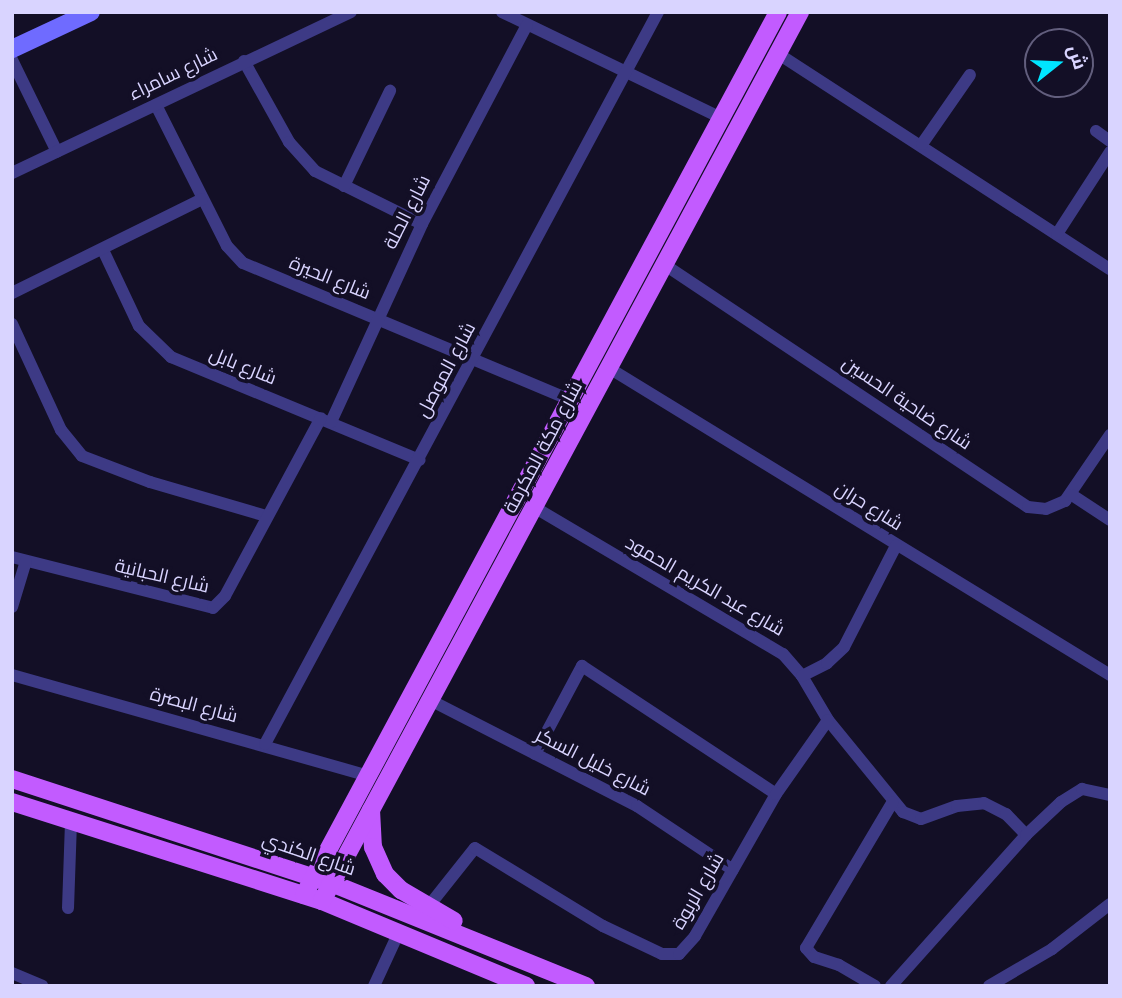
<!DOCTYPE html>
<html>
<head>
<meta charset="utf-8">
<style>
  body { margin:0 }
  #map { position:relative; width:1122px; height:998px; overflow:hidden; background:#130f26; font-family:Figtree,Cairo,sans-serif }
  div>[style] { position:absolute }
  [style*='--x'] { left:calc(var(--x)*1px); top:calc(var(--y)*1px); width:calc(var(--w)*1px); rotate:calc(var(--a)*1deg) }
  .street>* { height:12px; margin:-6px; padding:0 6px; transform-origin:6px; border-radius:6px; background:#3d3a85 }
  .secondary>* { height:18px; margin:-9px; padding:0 9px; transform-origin:9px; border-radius:9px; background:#6f6bff }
  .primary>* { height:18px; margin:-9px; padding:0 9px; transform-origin:9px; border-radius:9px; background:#c25bff }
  span { translate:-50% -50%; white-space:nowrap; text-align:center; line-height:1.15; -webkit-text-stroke:7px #130f26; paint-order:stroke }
  .street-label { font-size:19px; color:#d9d4ff }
  .frame { position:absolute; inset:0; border:14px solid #d9d4ff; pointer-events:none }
  .north { position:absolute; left:1024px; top:28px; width:70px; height:70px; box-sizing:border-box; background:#130f26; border:2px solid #625e7d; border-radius:50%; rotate:72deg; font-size:19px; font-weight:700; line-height:28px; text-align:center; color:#d9d4ff }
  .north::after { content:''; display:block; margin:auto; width:24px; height:32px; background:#00e5ff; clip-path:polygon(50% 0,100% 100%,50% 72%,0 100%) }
</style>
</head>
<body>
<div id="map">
  <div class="street">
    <i style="--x:502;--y:12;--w:241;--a:25.8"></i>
    <i style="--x:777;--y:53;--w:397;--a:33"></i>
    <i style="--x:12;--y:60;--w:102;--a:63.9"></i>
    <i style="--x:244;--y:61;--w:93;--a:60.9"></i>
    <i style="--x:289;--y:142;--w:39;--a:48"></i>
    <i style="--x:315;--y:171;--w:119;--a:26.4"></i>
    <i style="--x:156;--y:105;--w:158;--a:63.3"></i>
    <i style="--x:227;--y:246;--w:23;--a:47"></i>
    <i style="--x:243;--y:263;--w:355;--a:22.7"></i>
    <i style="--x:1096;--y:131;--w:17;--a:36"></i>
    <i style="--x:922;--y:144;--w:84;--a:-55.2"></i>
    <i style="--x:12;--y:173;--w:375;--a:-25.4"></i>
    <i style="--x:344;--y:186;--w:106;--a:-64.2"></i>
    <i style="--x:1057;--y:234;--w:98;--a:-57.1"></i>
    <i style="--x:103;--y:250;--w:84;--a:64.7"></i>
    <i style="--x:139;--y:326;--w:45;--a:44.1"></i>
    <i style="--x:171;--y:357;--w:269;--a:22.5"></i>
    <i style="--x:665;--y:265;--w:436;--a:33.7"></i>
    <i style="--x:1028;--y:507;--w:18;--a:6"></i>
    <i style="--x:1046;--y:509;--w:21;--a:-23"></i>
    <i style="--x:1065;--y:501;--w:80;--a:-55.7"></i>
    <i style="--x:12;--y:293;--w:212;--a:-26.3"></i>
    <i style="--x:12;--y:324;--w:117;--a:65.2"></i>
    <i style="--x:61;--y:430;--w:33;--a:51"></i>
    <i style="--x:82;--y:456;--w:73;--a:20.9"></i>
    <i style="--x:150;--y:482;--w:121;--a:16.3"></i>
    <i style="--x:609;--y:368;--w:588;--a:31.5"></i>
    <i style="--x:331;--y:422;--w:218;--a:-65.3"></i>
    <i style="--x:422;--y:224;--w:225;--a:-62.2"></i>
    <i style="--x:1072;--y:495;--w:45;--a:33.3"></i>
    <i style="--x:534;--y:507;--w:289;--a:30.6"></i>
    <i style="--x:783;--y:654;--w:29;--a:49"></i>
    <i style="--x:802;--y:676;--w:51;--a:59.4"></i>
    <i style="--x:828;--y:720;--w:119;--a:50.8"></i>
    <i style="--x:903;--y:812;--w:19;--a:21"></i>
    <i style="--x:921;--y:819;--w:38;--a:-20"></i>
    <i style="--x:957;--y:806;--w:27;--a:-6"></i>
    <i style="--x:984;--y:803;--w:25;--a:27"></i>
    <i style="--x:1006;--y:814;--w:29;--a:46"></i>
    <i style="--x:12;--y:557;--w:207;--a:14.2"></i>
    <i style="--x:213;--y:608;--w:17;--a:-45"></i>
    <i style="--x:225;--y:596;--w:202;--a:-61.7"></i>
    <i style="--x:12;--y:607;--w:48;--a:-73.1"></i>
    <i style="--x:12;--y:675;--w:367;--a:15.8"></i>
    <i style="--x:802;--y:676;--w:28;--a:-27"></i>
    <i style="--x:827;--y:663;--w:23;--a:-43"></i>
    <i style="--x:844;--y:647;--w:114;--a:-62.8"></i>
    <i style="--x:428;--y:699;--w:235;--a:27.1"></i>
    <i style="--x:637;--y:806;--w:115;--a:33.7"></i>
    <i style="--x:265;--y:744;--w:831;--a:-61.77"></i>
    <i style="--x:535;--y:754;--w:100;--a:-61.9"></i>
    <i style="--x:582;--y:666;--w:232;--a:33.4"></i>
    <i style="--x:428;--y:907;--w:75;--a:-51.5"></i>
    <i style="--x:475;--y:848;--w:150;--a:31.4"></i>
    <i style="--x:603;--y:926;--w:65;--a:25.4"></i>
    <i style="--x:662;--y:954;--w:17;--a:0"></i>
    <i style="--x:679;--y:954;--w:24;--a:-48"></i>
    <i style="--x:695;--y:936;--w:163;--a:-60.3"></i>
    <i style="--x:776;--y:794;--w:90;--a:-54.9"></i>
    <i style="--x:68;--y:908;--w:85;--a:-88"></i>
    <i style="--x:12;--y:973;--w:33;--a:23"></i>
    <i style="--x:374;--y:986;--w:60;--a:-65.2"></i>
    <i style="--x:875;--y:986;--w:42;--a:-149.7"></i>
    <i style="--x:839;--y:965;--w:26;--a:-162"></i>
    <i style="--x:814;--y:957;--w:12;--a:-132"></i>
    <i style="--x:806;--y:948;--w:169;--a:-59.3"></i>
    <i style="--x:891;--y:986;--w:203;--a:-48.2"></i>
    <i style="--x:1026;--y:835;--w:48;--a:-43.3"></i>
    <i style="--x:1061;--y:802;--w:25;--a:-32"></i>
    <i style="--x:1082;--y:789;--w:29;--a:12"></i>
    <i style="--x:989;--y:986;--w:73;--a:-30.4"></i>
    <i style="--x:1052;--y:949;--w:73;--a:-37.8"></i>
  </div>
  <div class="secondary">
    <i style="--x:12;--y:49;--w:87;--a:-25.1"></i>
  </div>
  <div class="primary">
    <i style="--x:12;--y:779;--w:336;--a:18.1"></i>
    <i style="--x:331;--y:883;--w:275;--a:22"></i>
    <i style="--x:12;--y:802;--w:325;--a:17.7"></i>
    <i style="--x:322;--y:901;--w:221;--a:22.6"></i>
    <i style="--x:371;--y:810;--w:37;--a:87"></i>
    <i style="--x:373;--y:847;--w:30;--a:66"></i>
    <i style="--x:385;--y:874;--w:23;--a:45"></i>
    <i style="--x:401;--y:890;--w:61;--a:30.3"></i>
    <i style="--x:304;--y:895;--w:1002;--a:-61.77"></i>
    <i style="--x:322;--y:901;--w:1009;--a:-61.73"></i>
  </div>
  <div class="street-label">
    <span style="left:173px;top:74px;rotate:-26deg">شارع سامراء</span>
    <span style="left:407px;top:212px;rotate:-63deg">شارع الحلة</span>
    <span style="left:330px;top:278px;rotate:22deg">شارع الحيرة</span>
    <span style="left:243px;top:366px;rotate:22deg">شارع بابل</span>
    <span style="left:446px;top:370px;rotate:-62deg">شارع الموصل</span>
    <span style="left:907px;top:403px;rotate:34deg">شارع ضاحية الحسين</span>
    <span style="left:543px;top:447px;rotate:-62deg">شارع مكة المكرمة</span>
    <span style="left:869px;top:506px;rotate:32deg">شارع حران</span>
    <span style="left:162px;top:576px;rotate:13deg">شارع الحبانية</span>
    <span style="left:705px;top:586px;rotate:30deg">شارع عبد الكريم الحمود</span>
    <span style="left:194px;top:705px;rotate:15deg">شارع البصرة</span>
    <span style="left:593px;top:762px;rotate:27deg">شارع خليل السكر</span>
    <span style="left:309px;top:854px;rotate:19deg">شارع الكندي</span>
    <span style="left:698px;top:891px;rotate:-60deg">شارع الربوة</span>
  </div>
  <div class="frame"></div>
  <div class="north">ش</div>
</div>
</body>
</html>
